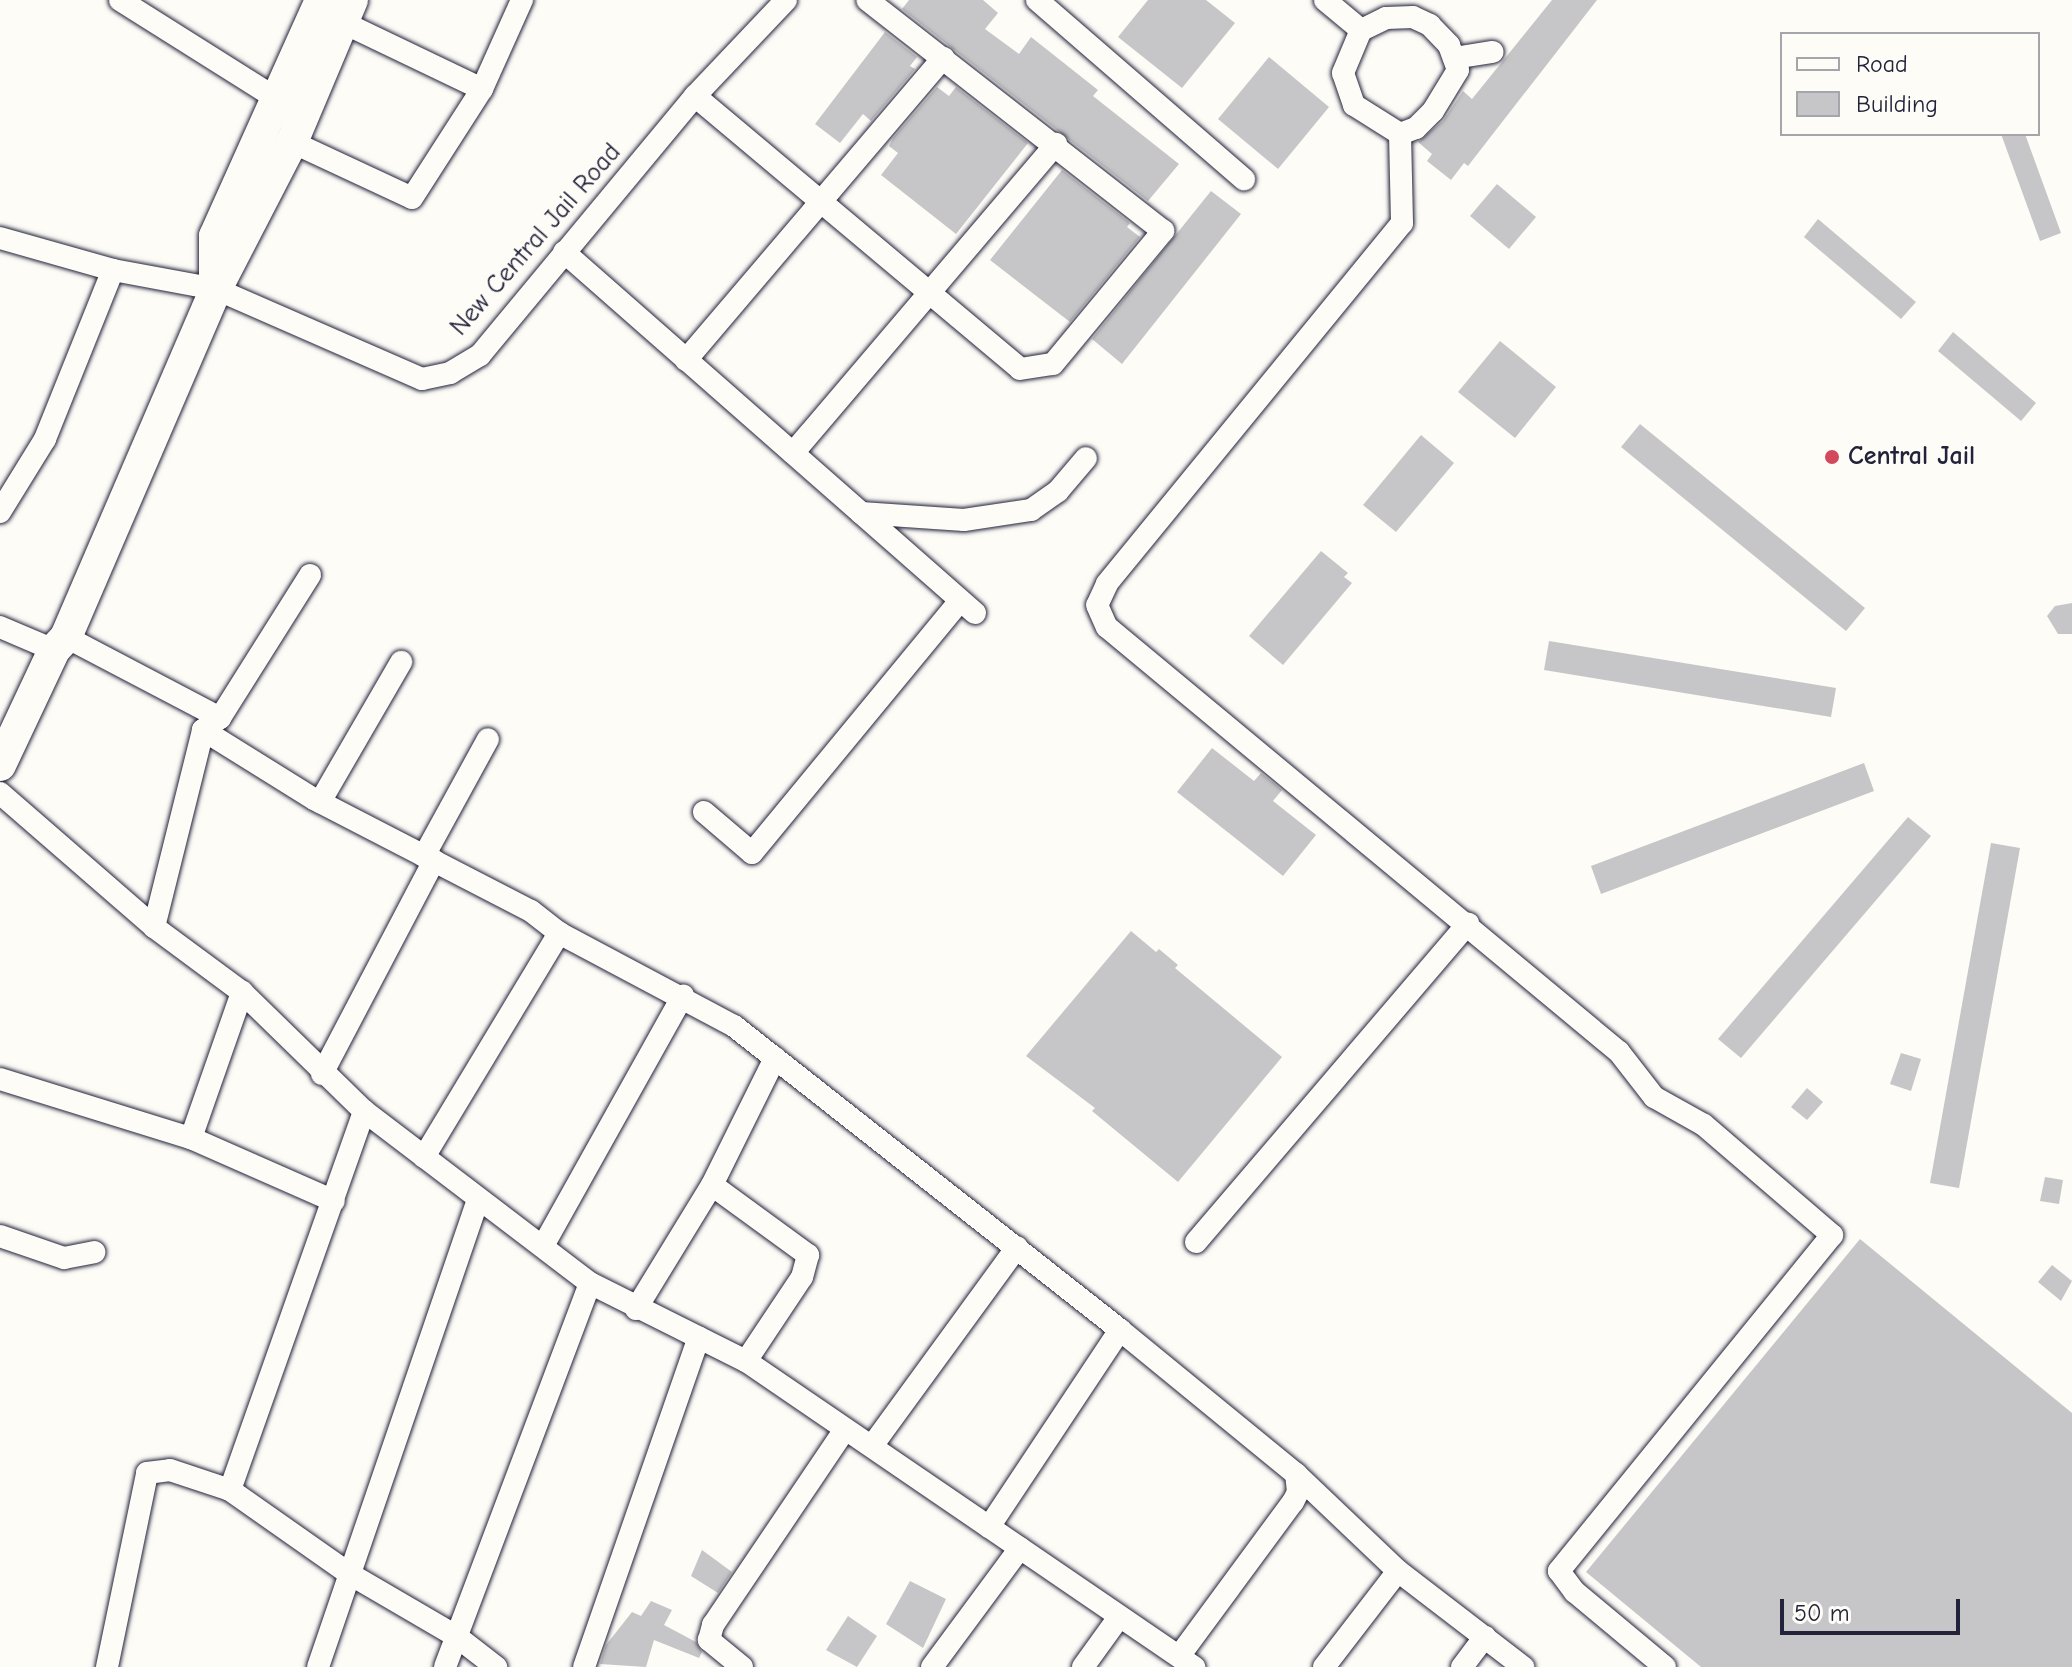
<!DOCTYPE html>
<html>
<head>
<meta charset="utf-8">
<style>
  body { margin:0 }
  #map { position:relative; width:2072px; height:1667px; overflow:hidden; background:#fdfcf7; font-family:"Comic Neue",sans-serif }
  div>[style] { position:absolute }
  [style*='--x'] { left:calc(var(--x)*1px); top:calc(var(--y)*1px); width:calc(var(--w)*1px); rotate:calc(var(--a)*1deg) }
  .building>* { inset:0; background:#c6c6c8 }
  .roads { filter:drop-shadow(0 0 2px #22223b) drop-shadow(0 0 2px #22223b) }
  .street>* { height:22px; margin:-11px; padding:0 11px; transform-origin:11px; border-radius:11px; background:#fdfcf7 }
  .secondary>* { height:32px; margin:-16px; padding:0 16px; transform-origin:16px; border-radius:16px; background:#fdfcf7 }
  .dots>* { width:22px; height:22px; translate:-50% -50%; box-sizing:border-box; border:4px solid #fdfcf7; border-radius:50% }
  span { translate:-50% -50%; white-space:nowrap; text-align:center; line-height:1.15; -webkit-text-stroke:6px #fdfcf7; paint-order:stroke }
  .street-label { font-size:26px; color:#22223b }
  .poi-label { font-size:26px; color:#22223b; font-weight:700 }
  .left { translate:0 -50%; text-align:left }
  .legend { position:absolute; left:1780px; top:32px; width:260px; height:104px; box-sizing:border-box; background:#fdfcf7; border:2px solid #a5a5ac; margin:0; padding:10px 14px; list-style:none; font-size:24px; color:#22223b }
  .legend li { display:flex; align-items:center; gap:16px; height:40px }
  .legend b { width:40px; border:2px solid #a5a5ac }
  .scale { position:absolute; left:1780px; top:1599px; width:180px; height:36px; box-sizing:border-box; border:4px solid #22223b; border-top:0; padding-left:10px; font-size:24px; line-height:28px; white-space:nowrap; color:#22223b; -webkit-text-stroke:6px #fdfcf7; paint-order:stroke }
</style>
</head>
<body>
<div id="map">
  <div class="building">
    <i style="clip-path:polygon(909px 0,983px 0,998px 13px,985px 29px,1019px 54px,1031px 37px,1098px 90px,1093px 96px,1179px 164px,1148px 201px,902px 9px)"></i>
    <i style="clip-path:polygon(1148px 0,1206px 0,1235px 23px,1182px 88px,1118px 37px)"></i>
    <i style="clip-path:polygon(1552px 0,1597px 0,1468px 166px,1464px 163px,1451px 180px,1427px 161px,1432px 154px,1418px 142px,1443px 121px,1463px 91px,1472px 99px)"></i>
    <i style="clip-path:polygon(885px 32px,917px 57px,910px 66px,915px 69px,871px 121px,863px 114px,840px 143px,815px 124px)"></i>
    <i style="clip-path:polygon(1269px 57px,1329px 107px,1278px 169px,1218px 119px)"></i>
    <i style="clip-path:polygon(937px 87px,949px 96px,956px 87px,1028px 143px,956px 234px,881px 175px,898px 153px,889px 146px,893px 138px)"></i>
    <i style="clip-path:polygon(2001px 134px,2025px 134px,2061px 233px,2040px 241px)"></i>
    <i style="clip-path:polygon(1062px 170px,1130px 223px,1127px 227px,1140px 237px,1070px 322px,990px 260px)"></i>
    <i style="clip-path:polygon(1497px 184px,1536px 217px,1509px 249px,1470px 216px)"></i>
    <i style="clip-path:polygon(1211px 191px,1241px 214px,1122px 364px,1092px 339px)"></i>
    <i style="clip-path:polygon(1818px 219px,1916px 302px,1901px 319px,1804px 237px)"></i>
    <i style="clip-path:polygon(1953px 332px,2036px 403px,2021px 421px,1938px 351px)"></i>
    <i style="clip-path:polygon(1500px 341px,1556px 387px,1515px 438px,1458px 392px)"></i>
    <i style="clip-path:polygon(1640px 424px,1865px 608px,1846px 631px,1621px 447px)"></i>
    <i style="clip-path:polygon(1421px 435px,1454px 463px,1396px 532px,1363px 505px)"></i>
    <i style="clip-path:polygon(1321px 551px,1348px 573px,1344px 577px,1352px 583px,1283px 665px,1249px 636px)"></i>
    <i style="clip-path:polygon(2072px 603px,2072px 634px,2058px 634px,2047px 616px,2055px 606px)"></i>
    <i style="clip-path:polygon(1549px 641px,1836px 688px,1831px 717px,1544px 670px)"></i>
    <i style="clip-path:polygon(1212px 748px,1254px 781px,1261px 773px,1282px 790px,1273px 801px,1316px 835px,1283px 876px,1177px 792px)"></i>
    <i style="clip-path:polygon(1864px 763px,1874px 791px,1601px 894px,1591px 866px)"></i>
    <i style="clip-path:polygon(1908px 817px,1931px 836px,1741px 1058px,1718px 1039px)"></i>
    <i style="clip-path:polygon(1991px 843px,2020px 848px,1959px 1188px,1930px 1183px)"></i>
    <i style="clip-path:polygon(1131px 931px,1156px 952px,1159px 949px,1178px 965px,1175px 968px,1282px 1057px,1178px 1182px,1092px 1111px,1095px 1108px,1026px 1056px)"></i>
    <i style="clip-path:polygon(1901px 1053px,1921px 1059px,1911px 1091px,1890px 1084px)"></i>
    <i style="clip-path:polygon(1807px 1088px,1823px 1102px,1807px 1120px,1791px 1107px)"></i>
    <i style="clip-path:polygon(2045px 1177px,2063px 1180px,2059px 1204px,2040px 1201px)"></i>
    <i style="clip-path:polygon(1860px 1239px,2072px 1413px,2072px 1667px,1701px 1667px,1586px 1572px)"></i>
    <i style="clip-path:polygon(2052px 1265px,2072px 1281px,2061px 1301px,2038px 1282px)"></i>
    <i style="clip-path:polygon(702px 1550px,732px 1572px,718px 1593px,691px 1576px)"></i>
    <i style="clip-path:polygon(910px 1581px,946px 1599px,923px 1648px,886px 1624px)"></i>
    <i style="clip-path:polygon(651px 1601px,672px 1610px,664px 1625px,696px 1642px,702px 1652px,699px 1658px,654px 1640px,646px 1667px,600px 1664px,606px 1645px,632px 1612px,641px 1616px)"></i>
    <i style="clip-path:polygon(848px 1616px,877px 1636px,857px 1667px,826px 1650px)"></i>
  </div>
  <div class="roads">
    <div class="street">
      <i style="--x:120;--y:0;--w:186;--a:32.2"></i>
      <i style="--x:1037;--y:0;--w:274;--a:40.9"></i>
      <i style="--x:1325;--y:0;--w:47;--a:39.8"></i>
      <i style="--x:342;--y:22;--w:155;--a:25.6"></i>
      <i style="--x:1454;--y:58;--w:39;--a:-9"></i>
      <i style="--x:695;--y:96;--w:424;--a:40"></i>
      <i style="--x:1020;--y:369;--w:33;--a:-9"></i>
      <i style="--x:1053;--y:364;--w:173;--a:-50.4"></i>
      <i style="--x:1163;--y:231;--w:375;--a:-142"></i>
      <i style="--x:1400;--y:134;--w:17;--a:-21"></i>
      <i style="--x:1416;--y:128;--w:24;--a:-45"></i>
      <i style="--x:1433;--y:111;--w:48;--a:-58.6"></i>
      <i style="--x:1458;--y:70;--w:27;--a:-110"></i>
      <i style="--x:1449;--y:45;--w:28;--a:-134"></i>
      <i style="--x:1430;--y:25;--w:19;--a:-155"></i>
      <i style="--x:1413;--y:17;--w:27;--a:178"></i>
      <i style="--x:1386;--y:18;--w:28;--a:154"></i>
      <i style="--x:1361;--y:30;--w:47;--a:112.7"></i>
      <i style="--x:1343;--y:73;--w:34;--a:71"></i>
      <i style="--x:1354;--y:105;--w:54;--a:32.2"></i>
      <i style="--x:1400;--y:134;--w:89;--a:88.7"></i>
      <i style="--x:1402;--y:223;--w:466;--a:129.3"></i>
      <i style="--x:1107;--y:584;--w:23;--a:115"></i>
      <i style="--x:1097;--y:605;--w:24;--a:66"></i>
      <i style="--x:1107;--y:627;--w:665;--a:39.7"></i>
      <i style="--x:1619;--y:1052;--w:57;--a:52.1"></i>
      <i style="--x:1654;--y:1097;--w:57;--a:29.2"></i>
      <i style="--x:1704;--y:1125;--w:169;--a:40.7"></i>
      <i style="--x:1832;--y:1235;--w:433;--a:129.1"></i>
      <i style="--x:1559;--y:1571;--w:26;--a:53"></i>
      <i style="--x:1575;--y:1592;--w:117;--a:39.8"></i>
      <i style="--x:292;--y:142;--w:132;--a:25"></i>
      <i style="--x:412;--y:198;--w:130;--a:-57.3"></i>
      <i style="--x:482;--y:89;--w:98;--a:-65.8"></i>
      <i style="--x:0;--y:238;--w:117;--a:15.8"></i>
      <i style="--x:113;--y:270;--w:105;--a:10.5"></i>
      <i style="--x:216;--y:289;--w:225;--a:23.6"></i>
      <i style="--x:422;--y:379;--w:29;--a:-12"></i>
      <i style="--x:450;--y:373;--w:35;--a:-31"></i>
      <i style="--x:480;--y:355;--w:337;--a:-50.3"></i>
      <i style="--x:695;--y:96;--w:132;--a:-46.5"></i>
      <i style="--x:564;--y:252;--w:547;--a:41.29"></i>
      <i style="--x:686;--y:360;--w:397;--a:-49.6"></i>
      <i style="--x:793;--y:453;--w:406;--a:-49.6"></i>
      <i style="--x:0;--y:512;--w:86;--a:-58.3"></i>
      <i style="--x:45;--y:439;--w:182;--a:-68.1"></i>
      <i style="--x:861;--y:513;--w:103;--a:3.9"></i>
      <i style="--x:964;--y:520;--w:68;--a:-8.5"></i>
      <i style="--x:1031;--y:510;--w:33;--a:-35"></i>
      <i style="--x:1058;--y:491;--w:43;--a:-49.7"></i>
      <i style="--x:0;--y:627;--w:59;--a:23.1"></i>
      <i style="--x:66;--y:637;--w:174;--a:27.7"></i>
      <i style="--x:220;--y:718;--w:21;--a:145"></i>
      <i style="--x:203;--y:730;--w:131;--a:31.9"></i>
      <i style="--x:314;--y:799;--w:244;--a:27.3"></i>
      <i style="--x:531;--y:911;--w:36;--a:38"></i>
      <i style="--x:559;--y:933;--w:198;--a:28"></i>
      <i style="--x:734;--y:1026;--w:491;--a:38.2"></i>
      <i style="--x:1120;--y:1330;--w:227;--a:39.3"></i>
      <i style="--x:1296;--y:1474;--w:141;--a:43.6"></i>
      <i style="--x:1398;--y:1571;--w:158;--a:37.5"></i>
      <i style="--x:220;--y:718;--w:169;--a:-57.8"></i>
      <i style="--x:0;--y:793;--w:204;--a:41"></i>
      <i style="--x:154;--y:927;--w:109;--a:36.5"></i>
      <i style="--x:242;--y:992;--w:170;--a:44.3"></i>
      <i style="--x:364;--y:1111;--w:284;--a:37.3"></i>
      <i style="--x:590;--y:1283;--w:174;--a:26.6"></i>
      <i style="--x:746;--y:1361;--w:543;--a:34.33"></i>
      <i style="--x:320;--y:802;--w:162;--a:-59.9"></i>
      <i style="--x:704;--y:812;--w:63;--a:40.5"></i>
      <i style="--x:752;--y:853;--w:327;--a:-50.5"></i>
      <i style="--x:424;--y:856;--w:133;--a:-61.3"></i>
      <i style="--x:154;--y:927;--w:203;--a:-76"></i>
      <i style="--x:322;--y:1074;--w:241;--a:-62.3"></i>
      <i style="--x:0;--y:1079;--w:200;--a:17.2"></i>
      <i style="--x:191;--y:1138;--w:156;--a:23.8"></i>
      <i style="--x:191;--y:1138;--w:155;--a:-70.7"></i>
      <i style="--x:424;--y:1157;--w:262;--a:-58.9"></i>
      <i style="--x:712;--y:1185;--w:119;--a:36.1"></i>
      <i style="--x:808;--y:1255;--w:23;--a:105"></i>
      <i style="--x:802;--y:1277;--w:101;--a:123.7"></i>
      <i style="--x:0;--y:1236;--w:68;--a:19"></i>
      <i style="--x:64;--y:1258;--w:31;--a:-11"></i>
      <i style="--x:1196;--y:1242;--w:419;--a:-49.5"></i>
      <i style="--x:543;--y:1246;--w:287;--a:-60.8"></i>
      <i style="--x:636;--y:1309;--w:145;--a:-58.5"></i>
      <i style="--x:712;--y:1185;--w:142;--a:-63.6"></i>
      <i style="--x:872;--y:1446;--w:246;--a:-53.9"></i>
      <i style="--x:230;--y:1490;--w:402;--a:-70.5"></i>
      <i style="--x:989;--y:1527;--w:237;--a:-56.4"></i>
      <i style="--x:1180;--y:1655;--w:190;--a:-53.6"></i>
      <i style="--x:1293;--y:1502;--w:11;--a:-63"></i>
      <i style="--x:1298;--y:1492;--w:18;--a:-96"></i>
      <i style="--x:107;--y:1667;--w:198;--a:-78.3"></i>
      <i style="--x:147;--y:1473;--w:23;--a:-7"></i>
      <i style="--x:170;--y:1470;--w:63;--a:18.4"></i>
      <i style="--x:230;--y:1490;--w:144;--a:35.1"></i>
      <i style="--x:348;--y:1573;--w:125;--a:30.3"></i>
      <i style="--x:456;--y:1636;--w:51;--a:37.8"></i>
      <i style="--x:318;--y:1667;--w:495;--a:-71.1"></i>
      <i style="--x:445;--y:1667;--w:410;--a:-69.3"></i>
      <i style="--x:584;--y:1667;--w:349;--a:-70.8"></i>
      <i style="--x:742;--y:1667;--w:43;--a:-140.7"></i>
      <i style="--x:709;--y:1640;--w:16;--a:-75"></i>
      <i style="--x:713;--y:1625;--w:236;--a:-56"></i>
      <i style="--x:932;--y:1667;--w:148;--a:-53.5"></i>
      <i style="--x:1083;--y:1667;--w:62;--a:-54.2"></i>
      <i style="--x:1324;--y:1667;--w:121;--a:-52.4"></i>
      <i style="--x:1462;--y:1667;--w:38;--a:-53"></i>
    </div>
    <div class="secondary">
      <i style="--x:215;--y:286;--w:50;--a:-90"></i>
      <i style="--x:215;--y:236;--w:259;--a:-65.8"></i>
      <i style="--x:0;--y:765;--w:127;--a:-64.8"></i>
      <i style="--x:54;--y:650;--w:18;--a:-47"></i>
      <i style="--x:66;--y:637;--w:379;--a:-66.7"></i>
      <i style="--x:216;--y:289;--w:165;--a:-62.7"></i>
      <i style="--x:292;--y:142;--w:154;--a:-67.1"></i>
    </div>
  </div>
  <div class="dots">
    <i style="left:1832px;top:457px;background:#d1495b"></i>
  </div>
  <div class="street-label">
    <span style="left:536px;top:240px;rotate:-49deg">New Central Jail Road</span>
  </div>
  <div class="poi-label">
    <span class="left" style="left:1848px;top:457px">Central Jail</span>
  </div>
  <ul class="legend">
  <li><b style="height:10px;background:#fdfcf7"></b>Road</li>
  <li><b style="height:22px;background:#c6c6c8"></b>Building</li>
  </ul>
  <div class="scale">50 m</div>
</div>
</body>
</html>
